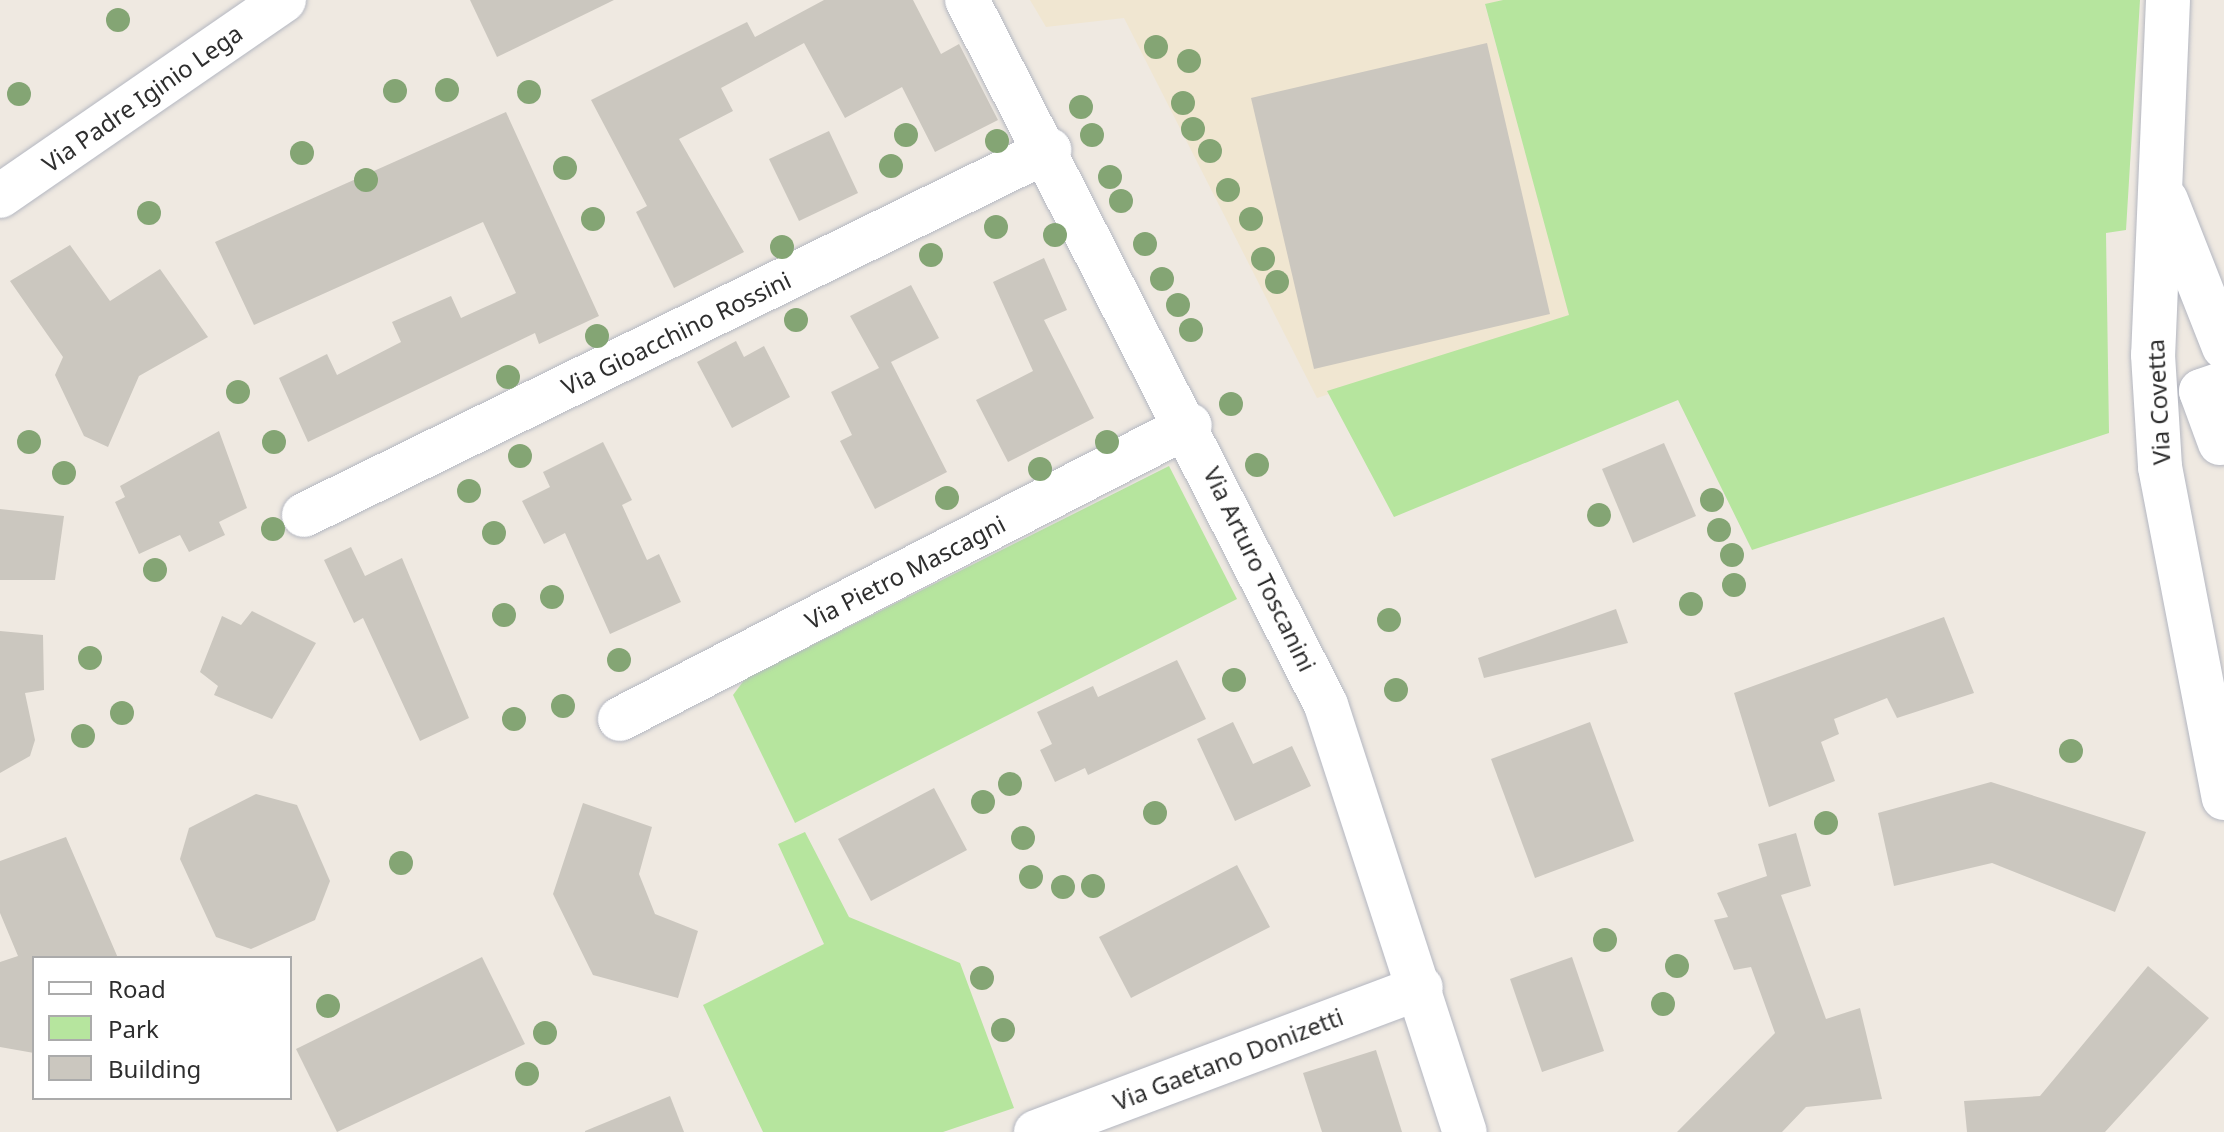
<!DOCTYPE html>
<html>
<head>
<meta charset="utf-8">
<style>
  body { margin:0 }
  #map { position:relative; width:2224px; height:1132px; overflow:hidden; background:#efe9e1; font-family:"Noto Sans",sans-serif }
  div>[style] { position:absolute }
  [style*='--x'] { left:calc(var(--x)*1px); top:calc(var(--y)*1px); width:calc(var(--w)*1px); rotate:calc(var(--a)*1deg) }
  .education>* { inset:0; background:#f0e6d1 }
  .green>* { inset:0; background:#b6e59e }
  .building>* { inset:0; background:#cbc7bf }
  .roads { filter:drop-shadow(0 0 2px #b4b7c1) drop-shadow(0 0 2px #b4b7c1) }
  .minor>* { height:44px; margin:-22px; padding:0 22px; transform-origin:22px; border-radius:22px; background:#fff }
  .trees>* { width:24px; height:24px; margin:-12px; border-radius:50%; background:#84a574 }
  span { translate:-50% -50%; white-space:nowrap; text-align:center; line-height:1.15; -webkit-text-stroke:6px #fff; paint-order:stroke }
  .street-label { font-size:24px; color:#2e2e2e }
  .legend { position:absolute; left:32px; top:956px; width:260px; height:144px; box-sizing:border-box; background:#fff; border:2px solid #ababab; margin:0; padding:10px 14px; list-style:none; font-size:24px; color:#2e2e2e }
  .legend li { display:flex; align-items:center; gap:16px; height:40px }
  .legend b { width:40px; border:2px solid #ababab }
</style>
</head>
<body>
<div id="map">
  <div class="education">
    <i style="clip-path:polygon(1030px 0,1503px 0,1485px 5px,1570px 315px,1317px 398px,1124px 18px,1046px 27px)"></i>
  </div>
  <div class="green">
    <i style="clip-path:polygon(1503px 0,2140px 0,2126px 230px,2106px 233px,2109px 433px,1752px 550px,1678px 400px,1394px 517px,1327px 391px,1569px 315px,1485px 4px)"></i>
    <i style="clip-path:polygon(1169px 466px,1237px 599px,795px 823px,733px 695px,745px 679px)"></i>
    <i style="clip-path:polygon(805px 832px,849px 917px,960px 963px,1014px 1108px,943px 1132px,763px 1132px,703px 1005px,824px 944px,778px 844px)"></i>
  </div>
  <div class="building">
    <i style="clip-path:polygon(470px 0,614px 0,497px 57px)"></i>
    <i style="clip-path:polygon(824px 0,913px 0,941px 54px,959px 44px,998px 120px,935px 152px,902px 87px,845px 118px,804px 43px,721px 88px,733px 111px,679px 139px,744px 252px,674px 288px,636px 212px,647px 206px,591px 100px,747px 22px,755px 37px)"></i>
    <i style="clip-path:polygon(1487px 43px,1550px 314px,1314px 369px,1251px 98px)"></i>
    <i style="clip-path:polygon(506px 112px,599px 316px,539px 344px,535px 333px,308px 442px,279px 378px,327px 354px,337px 375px,401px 342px,392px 322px,451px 296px,461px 318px,516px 293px,483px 222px,254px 325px,215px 242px)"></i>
    <i style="clip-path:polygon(829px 131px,858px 193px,799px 221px,769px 159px)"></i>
    <i style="clip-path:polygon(70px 245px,110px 301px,160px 269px,208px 337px,139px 376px,108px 447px,84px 436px,55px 375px,63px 357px,10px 281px)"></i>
    <i style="clip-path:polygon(1044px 258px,1067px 310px,1044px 320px,1094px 418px,1008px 462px,976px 400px,1033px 371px,993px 282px)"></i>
    <i style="clip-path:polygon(911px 285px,939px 338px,891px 362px,947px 472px,875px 509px,840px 441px,852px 435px,831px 392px,879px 368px,850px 316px)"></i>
    <i style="clip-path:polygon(736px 341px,744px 357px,764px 346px,790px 397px,732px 428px,697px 362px)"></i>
    <i style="clip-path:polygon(219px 431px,247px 508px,219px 522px,225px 535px,189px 552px,180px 535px,139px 554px,115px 502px,125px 497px,120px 486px)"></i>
    <i style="clip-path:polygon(603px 442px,632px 500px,622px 505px,647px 560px,659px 554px,681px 602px,610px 634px,565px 533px,544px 544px,522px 501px,550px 487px,543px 472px)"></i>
    <i style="clip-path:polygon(1664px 443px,1696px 516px,1633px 543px,1602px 469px)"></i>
    <i style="clip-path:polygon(0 509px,64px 516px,55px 580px,0 580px)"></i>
    <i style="clip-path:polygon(351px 547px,365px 576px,402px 558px,469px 718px,420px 741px,363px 618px,354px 623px,324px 560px)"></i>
    <i style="clip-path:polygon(1616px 609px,1628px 643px,1484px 678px,1478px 658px)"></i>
    <i style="clip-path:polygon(252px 611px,316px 643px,272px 719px,214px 695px,218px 686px,200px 672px,222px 616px,241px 625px)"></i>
    <i style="clip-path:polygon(1944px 617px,1974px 693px,1897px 718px,1887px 698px,1834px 719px,1839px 734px,1821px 742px,1835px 781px,1769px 807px,1734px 693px)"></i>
    <i style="clip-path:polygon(0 631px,43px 635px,44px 690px,25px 693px,35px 740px,30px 756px,0 773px)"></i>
    <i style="clip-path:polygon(1177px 660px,1206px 719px,1088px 775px,1085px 768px,1055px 782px,1040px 750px,1052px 744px,1037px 712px,1093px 686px,1098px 697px)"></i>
    <i style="clip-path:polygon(1233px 722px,1253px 764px,1292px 746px,1311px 786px,1235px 821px,1197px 739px)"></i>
    <i style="clip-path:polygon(1590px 722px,1634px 841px,1535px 878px,1491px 759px)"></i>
    <i style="clip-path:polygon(1991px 782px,2146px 832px,2115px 912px,1992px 863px,1894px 886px,1878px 813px)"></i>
    <i style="clip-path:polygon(934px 788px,967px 850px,871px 901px,838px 839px)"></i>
    <i style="clip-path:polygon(256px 794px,297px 805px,330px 881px,315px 920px,251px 949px,216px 937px,180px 859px,189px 828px)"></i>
    <i style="clip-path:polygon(583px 803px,652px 827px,639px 874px,655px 914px,698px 931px,678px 998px,593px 975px,553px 894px)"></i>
    <i style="clip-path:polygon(1796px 833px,1811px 886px,1781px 895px,1826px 1019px,1860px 1008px,1882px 1099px,1806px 1107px,1782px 1132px,1677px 1132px,1775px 1033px,1751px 967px,1734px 970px,1714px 920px,1728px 917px,1717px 893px,1767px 876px,1758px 844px)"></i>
    <i style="clip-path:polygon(66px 837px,118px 958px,34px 958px,34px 1053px,0 1047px,0 962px,18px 956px,0 913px,0 861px)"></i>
    <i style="clip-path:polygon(1237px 865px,1270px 927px,1131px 998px,1099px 937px)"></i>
    <i style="clip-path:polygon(482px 957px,525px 1044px,337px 1132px,296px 1049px)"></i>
    <i style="clip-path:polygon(1572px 957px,1604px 1051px,1542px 1072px,1510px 979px)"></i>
    <i style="clip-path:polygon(2148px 966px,2209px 1018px,2105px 1132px,1967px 1132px,1964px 1101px,2040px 1096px)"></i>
    <i style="clip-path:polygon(1376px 1050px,1402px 1132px,1322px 1132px,1303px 1073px)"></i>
    <i style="clip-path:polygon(670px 1096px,684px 1132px,585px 1132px,585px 1131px)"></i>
  </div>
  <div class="roads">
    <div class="minor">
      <i style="--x:967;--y:0;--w:791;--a:63.01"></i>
      <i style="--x:1326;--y:705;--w:449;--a:72"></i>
      <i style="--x:2168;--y:0;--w:355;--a:92.4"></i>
      <i style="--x:2153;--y:355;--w:112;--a:86.4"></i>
      <i style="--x:2160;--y:467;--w:337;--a:79.1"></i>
      <i style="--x:0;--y:196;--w:345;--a:-34.6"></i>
      <i style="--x:2166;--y:200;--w:158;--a:68.5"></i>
      <i style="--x:2220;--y:443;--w:55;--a:-110.1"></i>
      <i style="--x:2201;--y:391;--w:24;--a:-19"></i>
      <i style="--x:304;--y:515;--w:830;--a:-26.1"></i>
      <i style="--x:620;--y:719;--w:641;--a:-27.28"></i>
      <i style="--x:1036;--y:1132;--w:411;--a:-20.6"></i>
    </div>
  </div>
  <div class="trees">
    <i style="left:118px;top:20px"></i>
    <i style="left:1156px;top:47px"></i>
    <i style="left:1189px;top:61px"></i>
    <i style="left:447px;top:90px"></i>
    <i style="left:395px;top:91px"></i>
    <i style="left:529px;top:92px"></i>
    <i style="left:19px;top:94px"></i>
    <i style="left:1183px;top:103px"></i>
    <i style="left:1081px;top:107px"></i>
    <i style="left:1193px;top:129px"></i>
    <i style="left:906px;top:135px"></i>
    <i style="left:1092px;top:135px"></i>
    <i style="left:997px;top:141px"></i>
    <i style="left:1210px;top:151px"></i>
    <i style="left:302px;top:153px"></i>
    <i style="left:891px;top:166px"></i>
    <i style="left:565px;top:168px"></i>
    <i style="left:1110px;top:177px"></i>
    <i style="left:366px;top:180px"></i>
    <i style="left:1228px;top:190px"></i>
    <i style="left:1121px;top:201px"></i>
    <i style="left:149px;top:213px"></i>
    <i style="left:593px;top:219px"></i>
    <i style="left:1251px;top:219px"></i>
    <i style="left:996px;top:227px"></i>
    <i style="left:1055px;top:235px"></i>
    <i style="left:1145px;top:244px"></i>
    <i style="left:782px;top:247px"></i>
    <i style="left:931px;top:255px"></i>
    <i style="left:1263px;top:259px"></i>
    <i style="left:1162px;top:279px"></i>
    <i style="left:1277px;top:282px"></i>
    <i style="left:1178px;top:305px"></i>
    <i style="left:796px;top:320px"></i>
    <i style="left:1191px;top:330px"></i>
    <i style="left:597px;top:336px"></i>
    <i style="left:508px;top:377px"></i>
    <i style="left:238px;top:392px"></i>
    <i style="left:1231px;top:404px"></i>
    <i style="left:29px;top:442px"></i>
    <i style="left:274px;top:442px"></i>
    <i style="left:1107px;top:442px"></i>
    <i style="left:520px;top:456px"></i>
    <i style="left:1257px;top:465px"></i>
    <i style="left:1040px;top:469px"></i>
    <i style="left:64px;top:473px"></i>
    <i style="left:469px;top:491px"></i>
    <i style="left:947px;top:498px"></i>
    <i style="left:1712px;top:500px"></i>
    <i style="left:1599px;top:515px"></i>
    <i style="left:273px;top:529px"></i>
    <i style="left:1719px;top:530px"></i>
    <i style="left:494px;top:533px"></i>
    <i style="left:1732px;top:555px"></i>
    <i style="left:155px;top:570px"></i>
    <i style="left:1734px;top:585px"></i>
    <i style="left:552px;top:597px"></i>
    <i style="left:1691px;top:604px"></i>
    <i style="left:504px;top:615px"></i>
    <i style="left:1389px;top:620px"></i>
    <i style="left:90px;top:658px"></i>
    <i style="left:619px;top:660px"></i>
    <i style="left:1234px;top:680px"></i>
    <i style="left:1396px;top:690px"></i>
    <i style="left:563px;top:706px"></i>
    <i style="left:122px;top:713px"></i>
    <i style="left:514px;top:719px"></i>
    <i style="left:83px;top:736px"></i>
    <i style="left:2071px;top:751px"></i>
    <i style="left:1010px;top:784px"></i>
    <i style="left:983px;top:802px"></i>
    <i style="left:1155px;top:813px"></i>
    <i style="left:1826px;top:823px"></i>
    <i style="left:1023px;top:838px"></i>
    <i style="left:401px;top:863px"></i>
    <i style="left:1031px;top:877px"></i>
    <i style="left:1093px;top:886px"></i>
    <i style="left:1063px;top:887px"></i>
    <i style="left:1605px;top:940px"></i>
    <i style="left:1677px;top:966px"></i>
    <i style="left:982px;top:978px"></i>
    <i style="left:1663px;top:1004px"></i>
    <i style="left:328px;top:1006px"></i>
    <i style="left:1003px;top:1030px"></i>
    <i style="left:545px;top:1033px"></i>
    <i style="left:527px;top:1074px"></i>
  </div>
  <div class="street-label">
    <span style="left:142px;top:98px;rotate:-35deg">Via Padre Iginio Lega</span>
    <span style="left:676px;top:333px;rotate:-26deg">Via Gioacchino Rossini</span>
    <span style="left:2158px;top:402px;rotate:-93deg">Via Covetta</span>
    <span style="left:1260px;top:569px;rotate:64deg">Via Arturo Toscanini</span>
    <span style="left:905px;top:572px;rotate:-27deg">Via Pietro Mascagni</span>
    <span style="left:1228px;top:1059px;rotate:-21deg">Via Gaetano Donizetti</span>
  </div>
  <ul class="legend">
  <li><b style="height:10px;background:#fff"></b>Road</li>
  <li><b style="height:22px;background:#b6e59e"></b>Park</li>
  <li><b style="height:22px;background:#cbc7bf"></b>Building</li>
  </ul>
</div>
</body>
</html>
